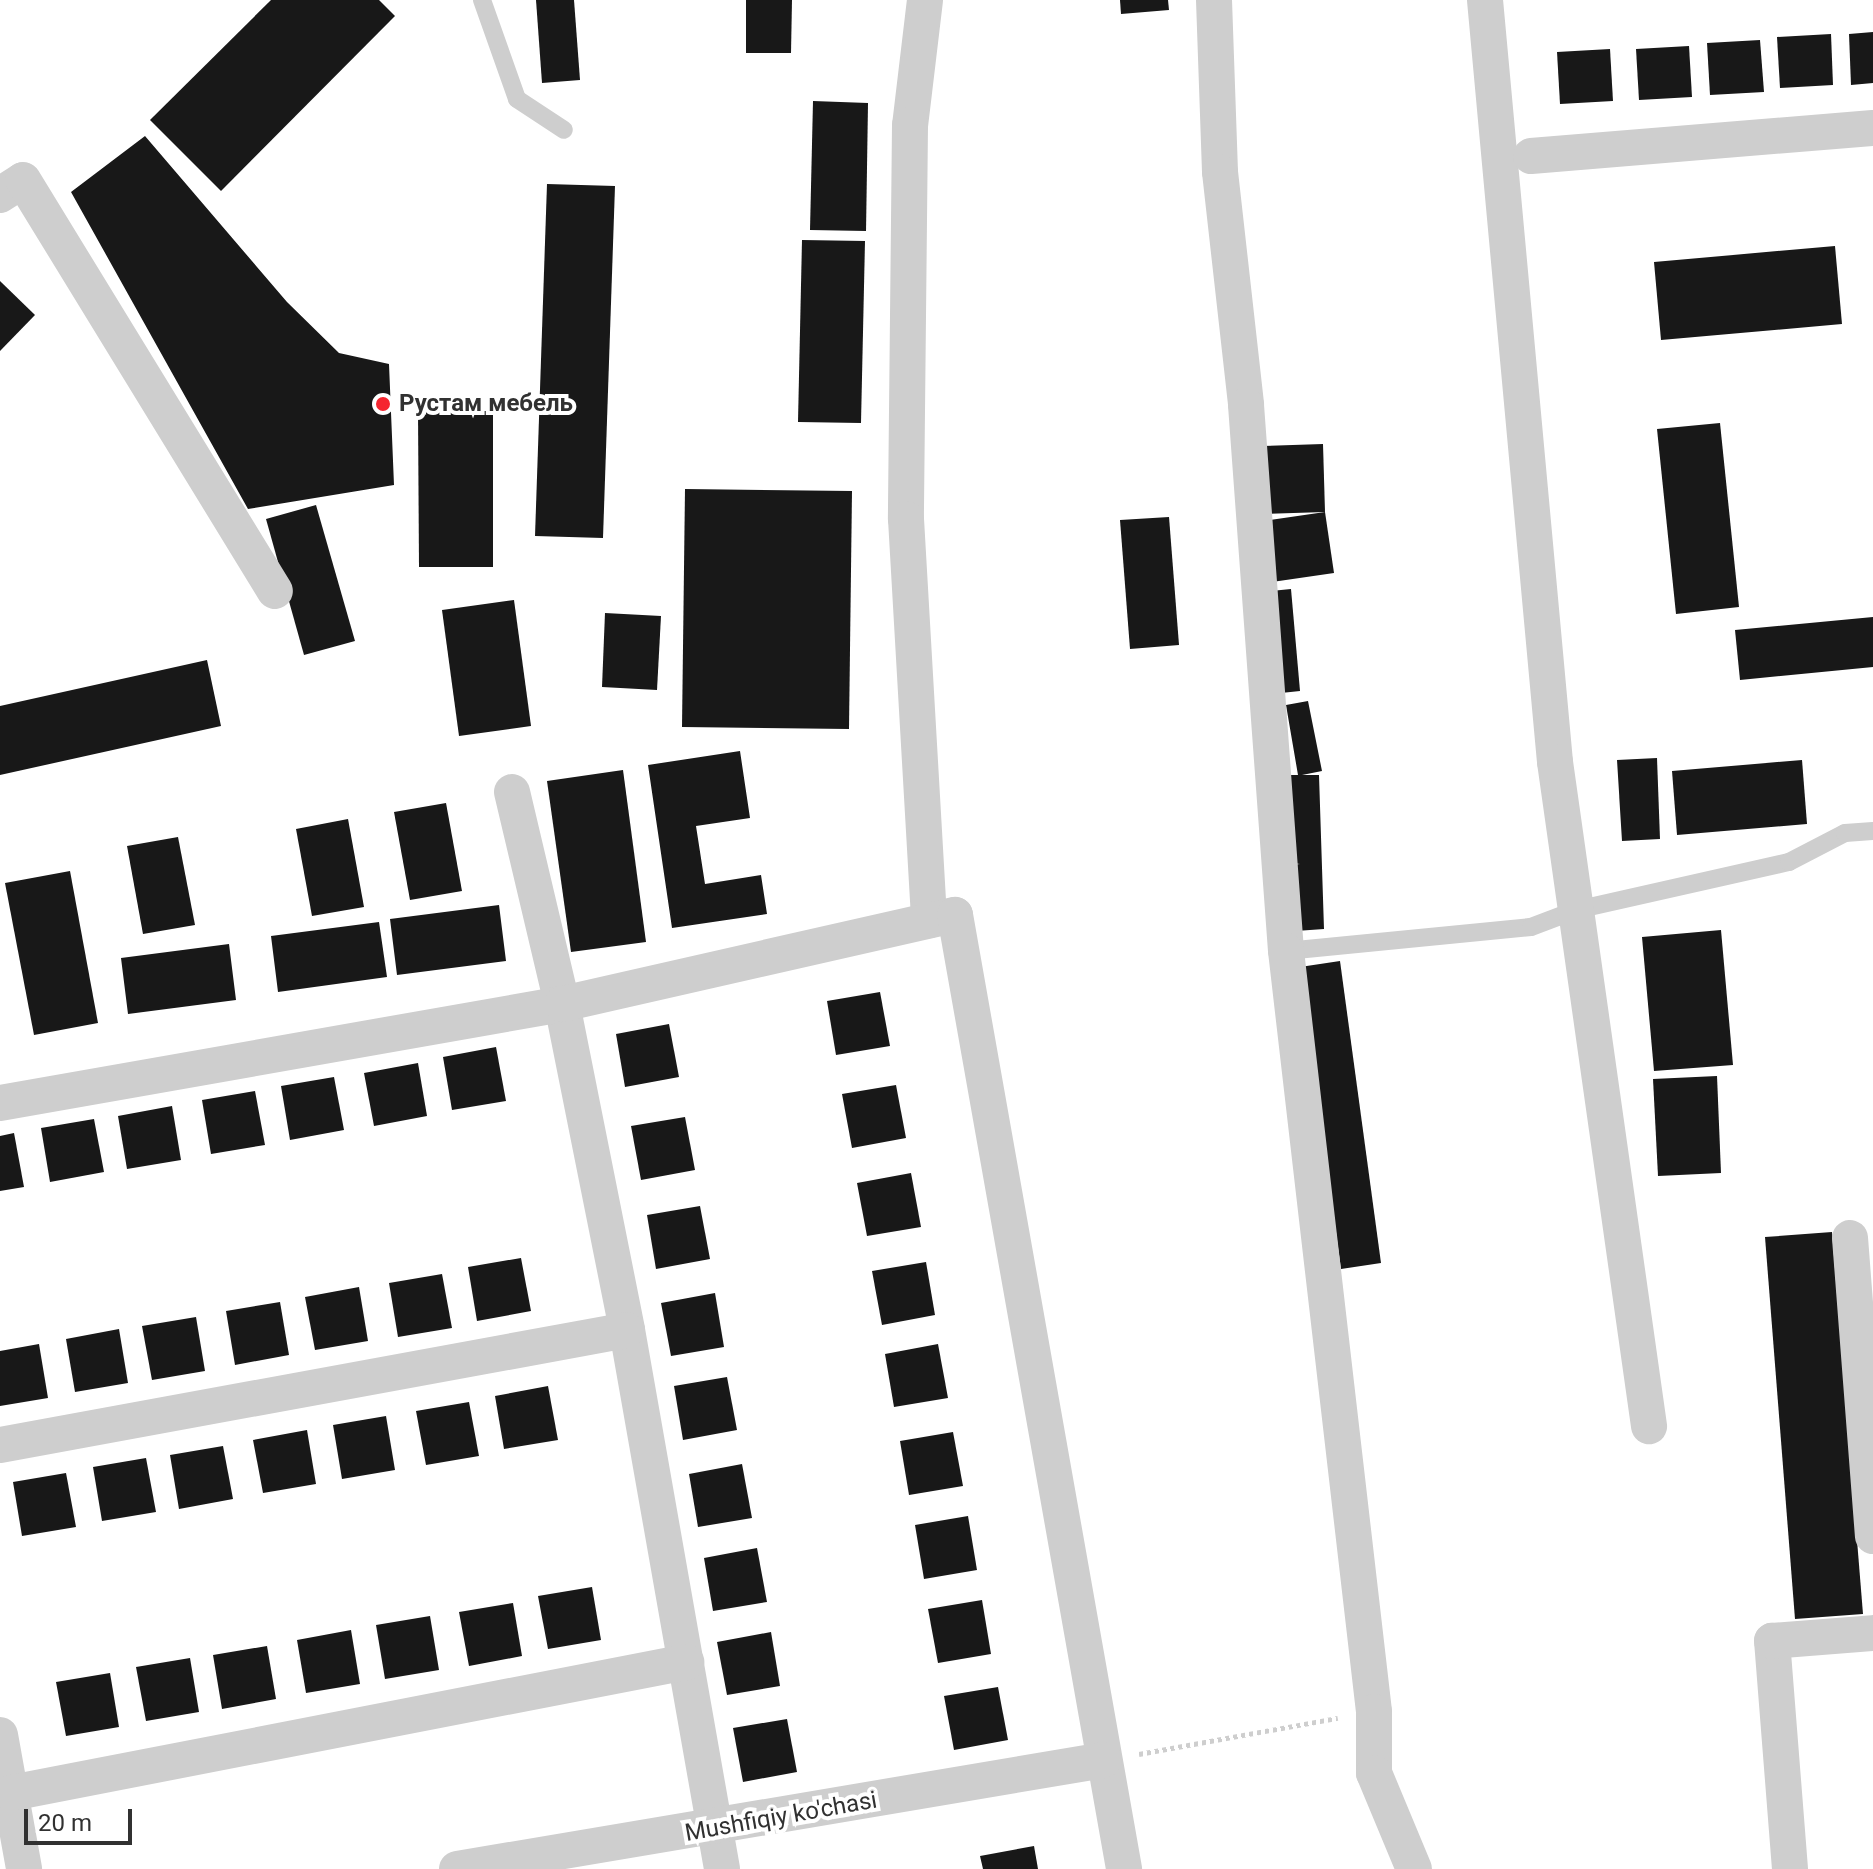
<!DOCTYPE html>
<html>
<head>
<meta charset="utf-8">
<style>
  body { margin:0 }
  #map { position:relative; width:1873px; height:1869px; overflow:hidden; background:#fff; font-family:Roboto,sans-serif }
  div>[style] { position:absolute }
  [style*='--x'] { left:calc(var(--x)*1px); top:calc(var(--y)*1px); width:calc(var(--w)*1px); rotate:calc(var(--a)*1deg) }
  .building>* { inset:0; background:#181818 }
  .path>* { height:5px; margin-top:-2.5px; transform-origin:0; background:repeating-linear-gradient(90deg,#cecece 0 4px,transparent 0 8px) }
  .service>* { height:18px; margin:-9px; padding:0 9px; transform-origin:9px; border-radius:9px; background:#cecece }
  .minor>* { height:36px; margin:-18px; padding:0 18px; transform-origin:18px; border-radius:18px; background:#cecece }
  .dots>* { width:22px; height:22px; translate:-50% -50%; box-sizing:border-box; border:4px solid #fff; border-radius:50% }
  span { translate:-50% -50%; white-space:nowrap; text-align:center; line-height:1.15; -webkit-text-stroke:8px #fff; paint-order:stroke }
  .poi-label { font-size:24px; color:#313131; font-weight:700 }
  .left { translate:0 -50%; text-align:left }
  .street-label { font-size:24px; color:#313131 }
  .scale { position:absolute; left:24px; top:1809px; width:108px; height:36px; box-sizing:border-box; border:4px solid #313131; border-top:0; padding-left:10px; font-size:24px; line-height:28px; white-space:nowrap; color:#313131; -webkit-text-stroke:6px #fff; paint-order:stroke }
</style>
</head>
<body>
<div id="map">
  <div class="building">
    <i style="clip-path:polygon(271px 0,379px 0,395px 16px,221px 191px,150px 120px)"></i>
    <i style="clip-path:polygon(536px 0,574px 0,580px 80px,542px 83px)"></i>
    <i style="clip-path:polygon(746px 0,792px 0,791px 53px,746px 53px)"></i>
    <i style="clip-path:polygon(1120px 0,1168px 0,1169px 10px,1121px 14px)"></i>
    <i style="clip-path:polygon(1873px 32px,1873px 83px,1851px 85px,1849px 34px)"></i>
    <i style="clip-path:polygon(1831px 34px,1833px 85px,1780px 88px,1777px 37px)"></i>
    <i style="clip-path:polygon(1760px 40px,1764px 92px,1710px 95px,1707px 43px)"></i>
    <i style="clip-path:polygon(1689px 46px,1692px 97px,1639px 100px,1636px 49px)"></i>
    <i style="clip-path:polygon(1610px 49px,1613px 101px,1560px 104px,1557px 52px)"></i>
    <i style="clip-path:polygon(813px 101px,868px 103px,866px 231px,810px 230px)"></i>
    <i style="clip-path:polygon(145px 136px,287px 302px,339px 353px,389px 364px,394px 485px,248px 509px,71px 192px)"></i>
    <i style="clip-path:polygon(547px 184px,615px 186px,603px 538px,535px 536px)"></i>
    <i style="clip-path:polygon(802px 240px,865px 241px,861px 423px,798px 422px)"></i>
    <i style="clip-path:polygon(1835px 246px,1842px 324px,1661px 340px,1654px 262px)"></i>
    <i style="clip-path:polygon(0 281px,35px 315px,0 351px)"></i>
    <i style="clip-path:polygon(418px 411px,493px 411px,493px 567px,419px 567px)"></i>
    <i style="clip-path:polygon(1720px 423px,1739px 607px,1676px 614px,1657px 429px)"></i>
    <i style="clip-path:polygon(1323px 444px,1325px 512px,1265px 514px,1262px 446px)"></i>
    <i style="clip-path:polygon(685px 489px,852px 491px,849px 729px,682px 727px)"></i>
    <i style="clip-path:polygon(316px 505px,355px 641px,304px 655px,266px 519px)"></i>
    <i style="clip-path:polygon(1325px 512px,1334px 573px,1272px 582px,1263px 521px)"></i>
    <i style="clip-path:polygon(1169px 517px,1179px 645px,1130px 649px,1120px 520px)"></i>
    <i style="clip-path:polygon(1291px 589px,1300px 691px,1281px 693px,1271px 591px)"></i>
    <i style="clip-path:polygon(514px 600px,531px 726px,459px 736px,442px 610px)"></i>
    <i style="clip-path:polygon(605px 613px,661px 616px,657px 690px,602px 687px)"></i>
    <i style="clip-path:polygon(1873px 617px,1873px 667px,1740px 680px,1735px 630px)"></i>
    <i style="clip-path:polygon(207px 660px,221px 726px,0 775px,0 706px)"></i>
    <i style="clip-path:polygon(1308px 701px,1322px 771px,1302px 775px,1319px 775px,1324px 929px,1296px 931px,1291px 865px,1300px 864px,1291px 863px,1290px 775px,1298px 775px,1286px 705px)"></i>
    <i style="clip-path:polygon(740px 751px,750px 818px,696px 826px,705px 884px,761px 875px,767px 914px,672px 928px,648px 765px)"></i>
    <i style="clip-path:polygon(1657px 758px,1660px 839px,1622px 841px,1617px 760px)"></i>
    <i style="clip-path:polygon(1802px 760px,1807px 824px,1677px 835px,1672px 771px)"></i>
    <i style="clip-path:polygon(623px 770px,646px 942px,571px 952px,547px 781px)"></i>
    <i style="clip-path:polygon(446px 803px,462px 891px,410px 900px,394px 812px)"></i>
    <i style="clip-path:polygon(348px 819px,364px 907px,312px 916px,296px 829px)"></i>
    <i style="clip-path:polygon(178px 837px,195px 925px,143px 934px,127px 846px)"></i>
    <i style="clip-path:polygon(70px 871px,98px 1023px,34px 1035px,5px 883px)"></i>
    <i style="clip-path:polygon(499px 905px,506px 961px,397px 975px,390px 919px)"></i>
    <i style="clip-path:polygon(379px 922px,387px 977px,278px 992px,271px 936px)"></i>
    <i style="clip-path:polygon(1721px 930px,1733px 1065px,1654px 1071px,1642px 937px)"></i>
    <i style="clip-path:polygon(229px 944px,236px 1000px,128px 1014px,121px 958px)"></i>
    <i style="clip-path:polygon(1340px 961px,1381px 1263px,1341px 1269px,1300px 967px)"></i>
    <i style="clip-path:polygon(880px 992px,890px 1046px,836px 1055px,827px 1001px)"></i>
    <i style="clip-path:polygon(669px 1024px,679px 1077px,625px 1087px,616px 1034px)"></i>
    <i style="clip-path:polygon(496px 1047px,506px 1101px,452px 1110px,443px 1057px)"></i>
    <i style="clip-path:polygon(418px 1063px,427px 1116px,374px 1126px,364px 1073px)"></i>
    <i style="clip-path:polygon(1717px 1076px,1721px 1173px,1658px 1176px,1653px 1079px)"></i>
    <i style="clip-path:polygon(334px 1077px,344px 1130px,290px 1140px,281px 1086px)"></i>
    <i style="clip-path:polygon(896px 1085px,906px 1138px,852px 1148px,842px 1094px)"></i>
    <i style="clip-path:polygon(255px 1091px,265px 1145px,211px 1154px,202px 1100px)"></i>
    <i style="clip-path:polygon(172px 1106px,181px 1160px,127px 1169px,118px 1116px)"></i>
    <i style="clip-path:polygon(685px 1117px,695px 1170px,641px 1180px,631px 1126px)"></i>
    <i style="clip-path:polygon(94px 1119px,104px 1172px,50px 1182px,41px 1128px)"></i>
    <i style="clip-path:polygon(14px 1133px,24px 1187px,0 1191px,0 1136px)"></i>
    <i style="clip-path:polygon(911px 1173px,921px 1227px,867px 1236px,857px 1183px)"></i>
    <i style="clip-path:polygon(700px 1206px,710px 1259px,656px 1269px,647px 1215px)"></i>
    <i style="clip-path:polygon(1832px 1232px,1863px 1614px,1795px 1619px,1765px 1237px)"></i>
    <i style="clip-path:polygon(521px 1258px,531px 1311px,477px 1321px,468px 1267px)"></i>
    <i style="clip-path:polygon(926px 1262px,935px 1315px,882px 1325px,872px 1271px)"></i>
    <i style="clip-path:polygon(442px 1274px,452px 1328px,398px 1337px,389px 1283px)"></i>
    <i style="clip-path:polygon(359px 1287px,368px 1341px,315px 1350px,305px 1297px)"></i>
    <i style="clip-path:polygon(715px 1293px,724px 1347px,671px 1356px,661px 1303px)"></i>
    <i style="clip-path:polygon(280px 1302px,289px 1355px,235px 1365px,226px 1311px)"></i>
    <i style="clip-path:polygon(196px 1317px,205px 1371px,152px 1380px,142px 1326px)"></i>
    <i style="clip-path:polygon(119px 1329px,128px 1383px,75px 1392px,66px 1339px)"></i>
    <i style="clip-path:polygon(39px 1344px,48px 1398px,0 1406px,0 1351px)"></i>
    <i style="clip-path:polygon(938px 1344px,948px 1398px,894px 1407px,885px 1354px)"></i>
    <i style="clip-path:polygon(727px 1377px,737px 1430px,683px 1440px,674px 1386px)"></i>
    <i style="clip-path:polygon(548px 1386px,558px 1440px,504px 1449px,495px 1396px)"></i>
    <i style="clip-path:polygon(469px 1402px,479px 1456px,426px 1465px,416px 1411px)"></i>
    <i style="clip-path:polygon(386px 1416px,395px 1470px,342px 1479px,333px 1425px)"></i>
    <i style="clip-path:polygon(307px 1430px,316px 1484px,263px 1493px,253px 1440px)"></i>
    <i style="clip-path:polygon(953px 1432px,963px 1486px,909px 1495px,900px 1441px)"></i>
    <i style="clip-path:polygon(223px 1446px,233px 1499px,179px 1509px,170px 1455px)"></i>
    <i style="clip-path:polygon(146px 1458px,156px 1512px,102px 1521px,93px 1467px)"></i>
    <i style="clip-path:polygon(742px 1464px,752px 1518px,698px 1527px,689px 1474px)"></i>
    <i style="clip-path:polygon(66px 1473px,76px 1527px,22px 1536px,13px 1482px)"></i>
    <i style="clip-path:polygon(968px 1516px,977px 1570px,924px 1579px,915px 1525px)"></i>
    <i style="clip-path:polygon(757px 1548px,767px 1602px,713px 1611px,704px 1558px)"></i>
    <i style="clip-path:polygon(592px 1587px,601px 1640px,548px 1649px,538px 1596px)"></i>
    <i style="clip-path:polygon(982px 1600px,991px 1654px,938px 1663px,928px 1609px)"></i>
    <i style="clip-path:polygon(513px 1603px,522px 1656px,469px 1666px,459px 1612px)"></i>
    <i style="clip-path:polygon(430px 1616px,439px 1670px,385px 1679px,376px 1625px)"></i>
    <i style="clip-path:polygon(351px 1630px,360px 1684px,306px 1693px,297px 1640px)"></i>
    <i style="clip-path:polygon(771px 1632px,780px 1686px,727px 1695px,717px 1642px)"></i>
    <i style="clip-path:polygon(267px 1646px,276px 1699px,222px 1709px,213px 1655px)"></i>
    <i style="clip-path:polygon(190px 1658px,199px 1712px,146px 1721px,136px 1667px)"></i>
    <i style="clip-path:polygon(110px 1673px,119px 1727px,66px 1736px,56px 1682px)"></i>
    <i style="clip-path:polygon(998px 1687px,1008px 1740px,954px 1750px,944px 1696px)"></i>
    <i style="clip-path:polygon(787px 1719px,797px 1772px,743px 1782px,733px 1728px)"></i>
    <i style="clip-path:polygon(1034px 1846px,1038px 1869px,983px 1869px,980px 1856px)"></i>
  </div>
  <div class="path">
    <i style="--x:1139;--y:1754;--w:202;--a:-10.3"></i>
  </div>
  <div class="service">
    <i style="--x:482;--y:0;--w:105;--a:70.5"></i>
    <i style="--x:517;--y:99;--w:56;--a:33.4"></i>
    <i style="--x:1286;--y:951;--w:246;--a:-5.6"></i>
    <i style="--x:1531;--y:927;--w:48;--a:-20.7"></i>
    <i style="--x:1576;--y:910;--w:218;--a:-12.7"></i>
    <i style="--x:1789;--y:862;--w:63;--a:-27.4"></i>
    <i style="--x:1845;--y:833;--w:28;--a:-4"></i>
  </div>
  <div class="minor">
    <i style="--x:925;--y:0;--w:126;--a:96.8"></i>
    <i style="--x:910;--y:125;--w:394;--a:90.6"></i>
    <i style="--x:906;--y:519;--w:402;--a:86.7"></i>
    <i style="--x:1214;--y:0;--w:172;--a:88"></i>
    <i style="--x:1220;--y:172;--w:234;--a:83.6"></i>
    <i style="--x:1246;--y:405;--w:547;--a:85.81"></i>
    <i style="--x:1286;--y:951;--w:766;--a:83.4"></i>
    <i style="--x:1374;--y:1712;--w:61;--a:90"></i>
    <i style="--x:1374;--y:1773;--w:104;--a:67.4"></i>
    <i style="--x:1485;--y:0;--w:765;--a:84.75"></i>
    <i style="--x:1555;--y:762;--w:671;--a:81.94"></i>
    <i style="--x:1531;--y:156;--w:343;--a:-4.7"></i>
    <i style="--x:0;--y:195;--w:27;--a:-33"></i>
    <i style="--x:23;--y:180;--w:482;--a:58.5"></i>
    <i style="--x:512;--y:792;--w:218;--a:76.7"></i>
    <i style="--x:562;--y:1004;--w:332;--a:78.7"></i>
    <i style="--x:627;--y:1330;--w:547;--a:80"></i>
    <i style="--x:0;--y:1103;--w:571;--a:-9.99"></i>
    <i style="--x:562;--y:1004;--w:403;--a:-12.8"></i>
    <i style="--x:955;--y:915;--w:969;--a:79.95"></i>
    <i style="--x:1850;--y:1238;--w:299;--a:85.6"></i>
    <i style="--x:0;--y:1445;--w:637;--a:-10.39"></i>
    <i style="--x:0;--y:1735;--w:136;--a:79.8"></i>
    <i style="--x:11;--y:1793;--w:688;--a:-10.98"></i>
    <i style="--x:457;--y:1869;--w:656;--a:-9.56"></i>
    <i style="--x:1790;--y:1869;--w:229;--a:-94.5"></i>
    <i style="--x:1772;--y:1641;--w:101;--a:-4.5"></i>
  </div>
  <div class="dots">
    <i style="left:383px;top:404px;background:#f5252f"></i>
  </div>
  <div class="poi-label">
    <span class="left" style="left:399px;top:404px">Рустам мебель</span>
  </div>
  <div class="street-label">
    <span style="left:781px;top:1817px;rotate:-10deg">Mushfiqiy ko'chasi</span>
  </div>
  <div class="scale">20 m</div>
</div>
</body>
</html>
